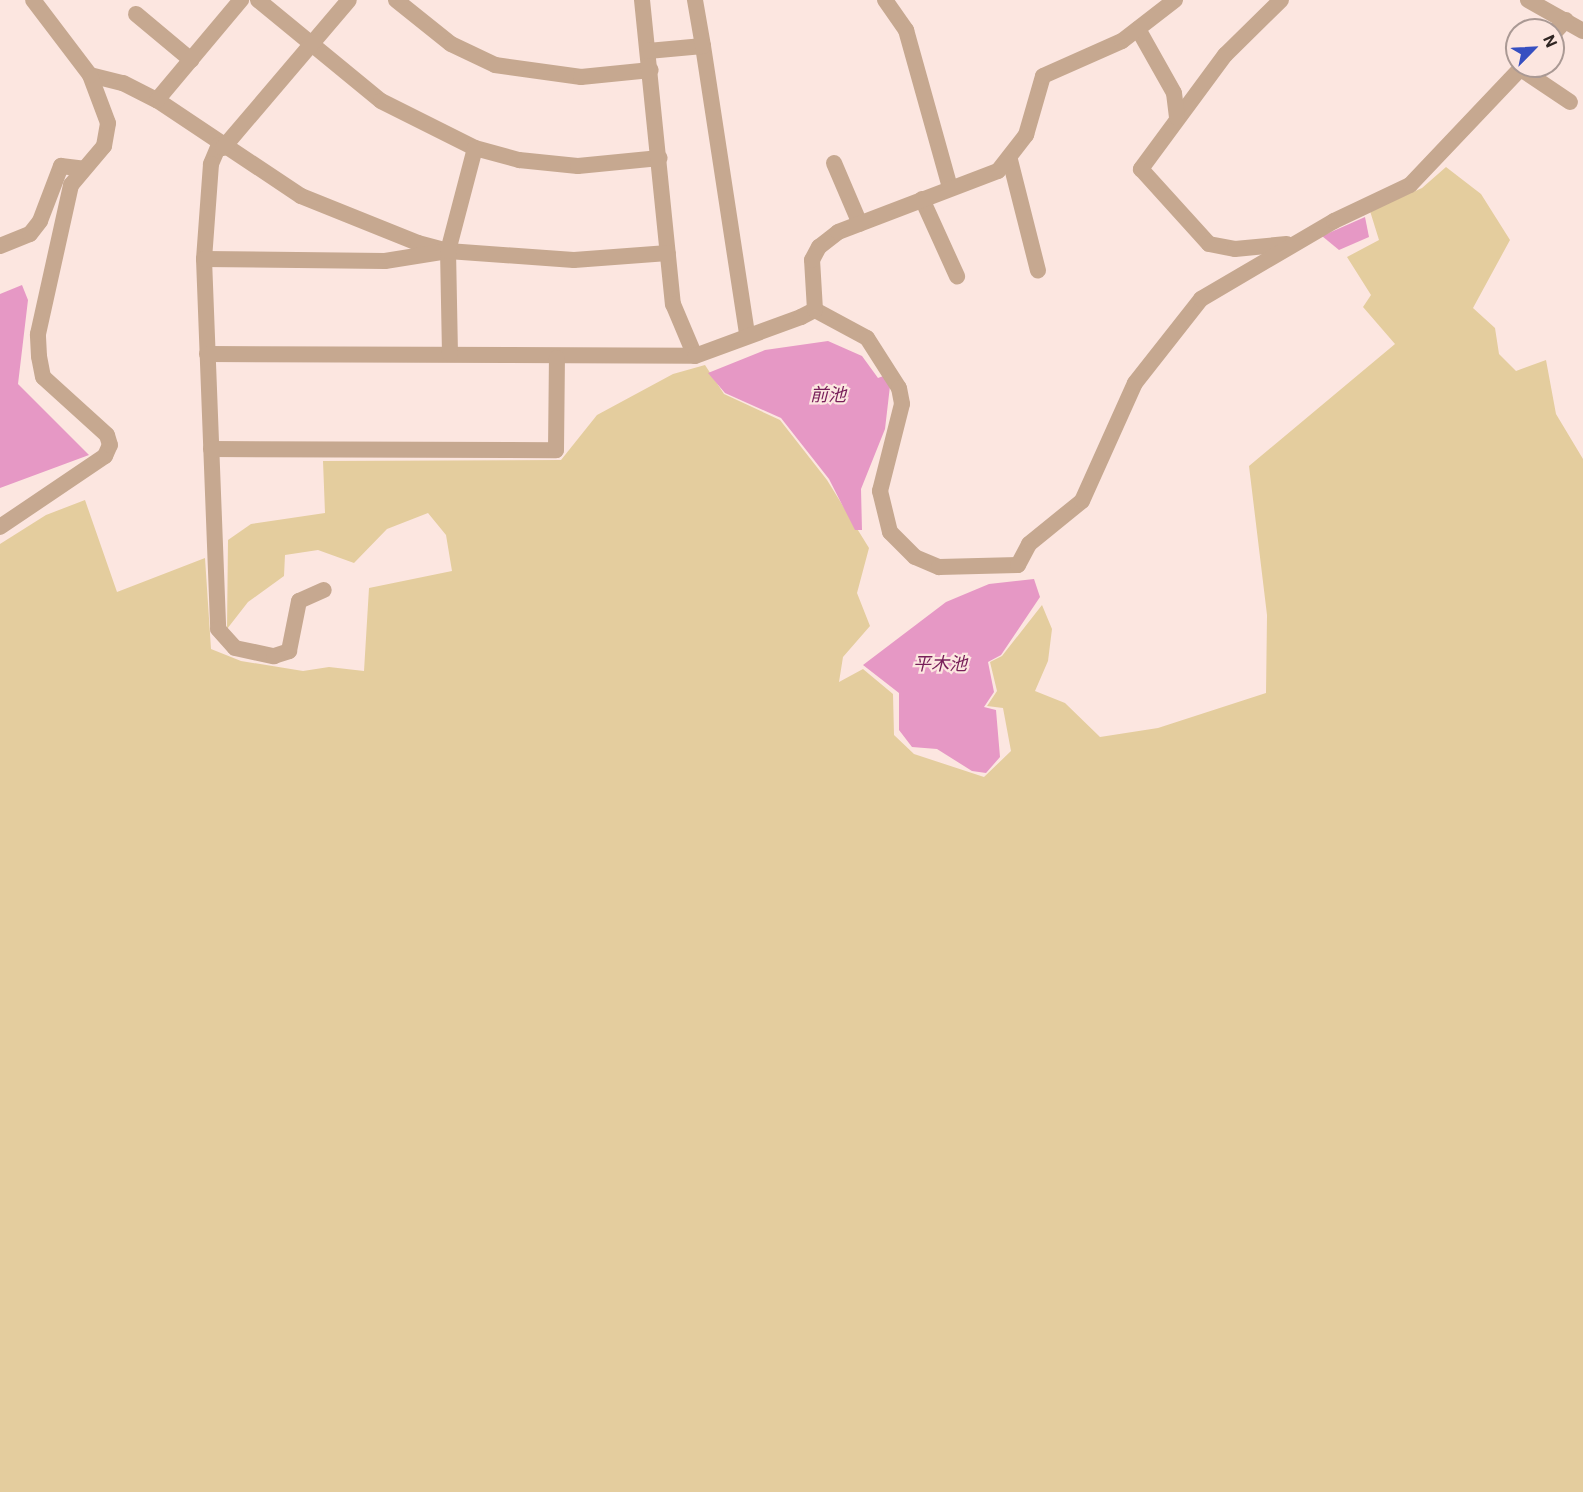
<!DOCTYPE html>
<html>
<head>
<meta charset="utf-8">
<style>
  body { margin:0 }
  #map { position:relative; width:1583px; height:1492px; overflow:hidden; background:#fce6e0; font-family:Roboto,"Noto Sans JP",sans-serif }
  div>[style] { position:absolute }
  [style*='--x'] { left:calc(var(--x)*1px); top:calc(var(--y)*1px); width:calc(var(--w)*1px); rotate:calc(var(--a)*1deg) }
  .green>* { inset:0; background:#e4cd9e }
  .water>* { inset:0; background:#e698c5 }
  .minor>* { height:16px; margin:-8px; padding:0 8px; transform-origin:8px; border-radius:8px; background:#c6a890 }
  span { translate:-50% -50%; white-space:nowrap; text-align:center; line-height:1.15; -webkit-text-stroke:4.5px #fce6e0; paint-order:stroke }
  .water-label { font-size:18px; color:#771e59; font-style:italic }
  .north { position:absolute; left:1505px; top:18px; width:60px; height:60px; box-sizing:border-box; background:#fce6e0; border:2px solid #aa9994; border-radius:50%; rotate:66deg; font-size:16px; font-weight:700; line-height:24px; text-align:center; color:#2f2522 }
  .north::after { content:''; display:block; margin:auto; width:21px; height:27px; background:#364fc1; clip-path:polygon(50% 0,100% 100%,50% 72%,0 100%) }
</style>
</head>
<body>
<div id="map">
  <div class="green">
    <i style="clip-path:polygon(1446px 167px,1481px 194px,1510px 240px,1473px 308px,1495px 328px,1499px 354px,1516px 371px,1546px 360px,1556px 414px,1583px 459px,1583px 1492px,0 1492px,0 544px,46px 515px,85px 500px,117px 592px,205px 558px,211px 649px,241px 661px,303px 671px,329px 667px,364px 671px,369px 588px,452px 571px,446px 535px,428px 513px,387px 529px,354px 563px,318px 550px,285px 555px,284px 576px,248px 602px,227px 629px,228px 540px,251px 524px,325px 513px,323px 461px,561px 460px,597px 415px,673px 374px,705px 365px,724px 394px,780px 420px,827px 480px,869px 548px,857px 593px,870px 626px,843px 657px,839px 682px,863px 669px,893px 694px,894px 735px,914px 754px,984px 777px,1011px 751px,1003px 708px,987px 706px,997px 691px,990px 662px,1002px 656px,1042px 605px,1052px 629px,1048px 661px,1035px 691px,1065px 703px,1100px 737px,1158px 728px,1266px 693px,1267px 615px,1249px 466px,1395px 344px,1363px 307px,1371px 295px,1347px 257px,1379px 240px,1370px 211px,1422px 188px)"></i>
  </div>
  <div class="water">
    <i style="clip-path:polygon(1365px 217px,1369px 237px,1339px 250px,1322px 236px)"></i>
    <i style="clip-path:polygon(22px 285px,28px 300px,18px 384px,89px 455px,0 488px,0 294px)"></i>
    <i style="clip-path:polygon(828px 341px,862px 356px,878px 378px,886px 375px,890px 386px,885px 429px,861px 489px,862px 530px,855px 530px,829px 479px,781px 418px,725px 393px,708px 373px,765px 350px)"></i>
    <i style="clip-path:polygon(1034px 579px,1040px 597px,1001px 655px,988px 662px,994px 692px,984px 707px,996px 710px,1000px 757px,986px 773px,972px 771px,937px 749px,912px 747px,899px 730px,899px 693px,863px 665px,946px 602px,989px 584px)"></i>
  </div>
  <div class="minor">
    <i style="--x:258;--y:0;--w:159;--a:39.4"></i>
    <i style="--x:381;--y:101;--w:105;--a:26.6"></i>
    <i style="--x:475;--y:148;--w:46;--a:15.3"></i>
    <i style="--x:519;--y:160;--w:59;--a:5.8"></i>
    <i style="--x:578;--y:166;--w:82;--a:-5.6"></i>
    <i style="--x:396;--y:0;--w:70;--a:38.7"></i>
    <i style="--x:451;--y:44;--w:49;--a:25.5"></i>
    <i style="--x:495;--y:65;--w:87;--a:7.9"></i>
    <i style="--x:581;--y:77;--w:70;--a:-5.7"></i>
    <i style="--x:642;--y:0;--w:306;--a:84.2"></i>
    <i style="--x:673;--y:304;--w:56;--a:67.1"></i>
    <i style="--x:885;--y:0;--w:37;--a:55"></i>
    <i style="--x:906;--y:30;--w:164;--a:74.4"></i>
    <i style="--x:1281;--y:0;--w:78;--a:135.5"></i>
    <i style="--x:1225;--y:55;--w:142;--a:126.4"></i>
    <i style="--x:1141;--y:169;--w:101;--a:47.8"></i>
    <i style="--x:1209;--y:244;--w:26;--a:11"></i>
    <i style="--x:1235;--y:249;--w:52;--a:-5.5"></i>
    <i style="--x:1528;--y:0;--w:63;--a:29.4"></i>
    <i style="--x:136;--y:14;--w:72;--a:39.9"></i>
    <i style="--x:1138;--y:29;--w:73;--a:60.6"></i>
    <i style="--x:1174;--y:93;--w:24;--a:83"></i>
    <i style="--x:1553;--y:34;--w:19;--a:-47"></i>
    <i style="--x:703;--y:46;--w:292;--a:81.3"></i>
    <i style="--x:648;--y:51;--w:55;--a:-5.2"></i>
    <i style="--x:703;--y:46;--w:47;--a:-99.9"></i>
    <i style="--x:1521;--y:69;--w:59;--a:34"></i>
    <i style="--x:90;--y:75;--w:34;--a:14"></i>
    <i style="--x:123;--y:83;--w:38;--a:27"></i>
    <i style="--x:157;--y:100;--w:173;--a:33.7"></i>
    <i style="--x:301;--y:196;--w:126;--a:21.9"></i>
    <i style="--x:418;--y:243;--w:31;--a:15"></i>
    <i style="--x:448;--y:251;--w:126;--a:4.1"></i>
    <i style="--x:574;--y:260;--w:94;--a:-4.3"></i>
    <i style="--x:157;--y:100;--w:131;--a:-50"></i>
    <i style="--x:219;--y:145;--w:21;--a:113"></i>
    <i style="--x:211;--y:164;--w:95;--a:94.2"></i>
    <i style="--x:204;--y:259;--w:370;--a:87.8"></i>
    <i style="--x:218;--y:629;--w:25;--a:48"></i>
    <i style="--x:235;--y:648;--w:40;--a:12"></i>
    <i style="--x:274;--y:656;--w:16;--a:-18"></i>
    <i style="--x:289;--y:651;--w:51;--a:-78.7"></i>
    <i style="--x:299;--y:601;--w:27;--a:-24"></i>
    <i style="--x:223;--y:148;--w:194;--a:-49.6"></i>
    <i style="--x:1010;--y:160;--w:114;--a:75.8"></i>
    <i style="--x:834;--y:163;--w:66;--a:66.9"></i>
    <i style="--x:922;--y:199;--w:85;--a:65.6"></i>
    <i style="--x:0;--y:246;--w:32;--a:-22"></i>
    <i style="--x:30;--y:234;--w:16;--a:-52"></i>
    <i style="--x:40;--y:221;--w:59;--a:-69.1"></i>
    <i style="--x:61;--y:166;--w:23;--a:7"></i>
    <i style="--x:204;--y:259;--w:181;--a:0.6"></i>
    <i style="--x:385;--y:261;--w:57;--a:-9.1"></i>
    <i style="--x:815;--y:310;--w:59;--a:28.3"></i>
    <i style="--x:867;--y:338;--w:59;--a:57.4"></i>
    <i style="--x:899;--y:388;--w:16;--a:79"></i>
    <i style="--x:902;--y:404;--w:90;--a:104.2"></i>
    <i style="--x:880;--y:491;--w:42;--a:76.3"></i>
    <i style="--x:890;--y:532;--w:35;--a:45"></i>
    <i style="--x:915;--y:557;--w:26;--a:23"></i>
    <i style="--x:939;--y:567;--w:79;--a:-1.5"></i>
    <i style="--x:1018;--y:565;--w:24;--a:-62"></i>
    <i style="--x:1029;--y:544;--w:68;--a:-39.1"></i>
    <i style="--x:1082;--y:501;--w:129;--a:-65.8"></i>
    <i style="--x:1135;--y:383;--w:107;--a:-51.8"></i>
    <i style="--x:1201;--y:299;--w:154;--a:-30.4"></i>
    <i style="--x:1334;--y:221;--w:84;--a:-25.3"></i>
    <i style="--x:1410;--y:185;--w:164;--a:-46.5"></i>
    <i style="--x:207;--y:354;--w:488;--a:0.2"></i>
    <i style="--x:695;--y:356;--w:113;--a:-20.2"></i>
    <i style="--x:801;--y:317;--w:16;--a:-27"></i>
    <i style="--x:815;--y:310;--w:50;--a:-93.4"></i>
    <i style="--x:812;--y:260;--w:15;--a:-62"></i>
    <i style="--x:819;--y:247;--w:24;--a:-38"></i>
    <i style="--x:838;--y:232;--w:171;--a:-20.9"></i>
    <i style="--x:998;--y:171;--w:46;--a:-52.1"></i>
    <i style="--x:1026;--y:135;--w:61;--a:-73.9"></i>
    <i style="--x:1043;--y:76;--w:86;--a:-23.9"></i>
    <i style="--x:1122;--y:41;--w:67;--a:-37.7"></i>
    <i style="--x:450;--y:354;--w:103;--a:-91.1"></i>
    <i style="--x:448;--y:251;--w:106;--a:-75.3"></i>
    <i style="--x:211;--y:449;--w:345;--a:0.2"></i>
    <i style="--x:556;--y:450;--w:92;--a:-89.4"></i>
    <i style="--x:0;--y:527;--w:127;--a:-34.1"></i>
    <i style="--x:105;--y:456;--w:12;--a:-66"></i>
    <i style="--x:110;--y:445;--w:10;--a:-107"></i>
    <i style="--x:107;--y:435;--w:86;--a:-137.8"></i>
    <i style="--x:43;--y:377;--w:21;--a:-101"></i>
    <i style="--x:39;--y:356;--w:22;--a:-93"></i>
    <i style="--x:38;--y:334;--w:153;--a:-77.5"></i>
    <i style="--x:71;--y:185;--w:51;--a:-49.8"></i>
    <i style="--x:104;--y:146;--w:23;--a:-80"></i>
    <i style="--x:108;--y:123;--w:51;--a:-110.6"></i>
    <i style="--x:90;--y:75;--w:94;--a:-127.2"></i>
  </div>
  <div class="water-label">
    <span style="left:828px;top:395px">前池</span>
    <span style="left:940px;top:664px">平木池</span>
  </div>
  <div class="north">N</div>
</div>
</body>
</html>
